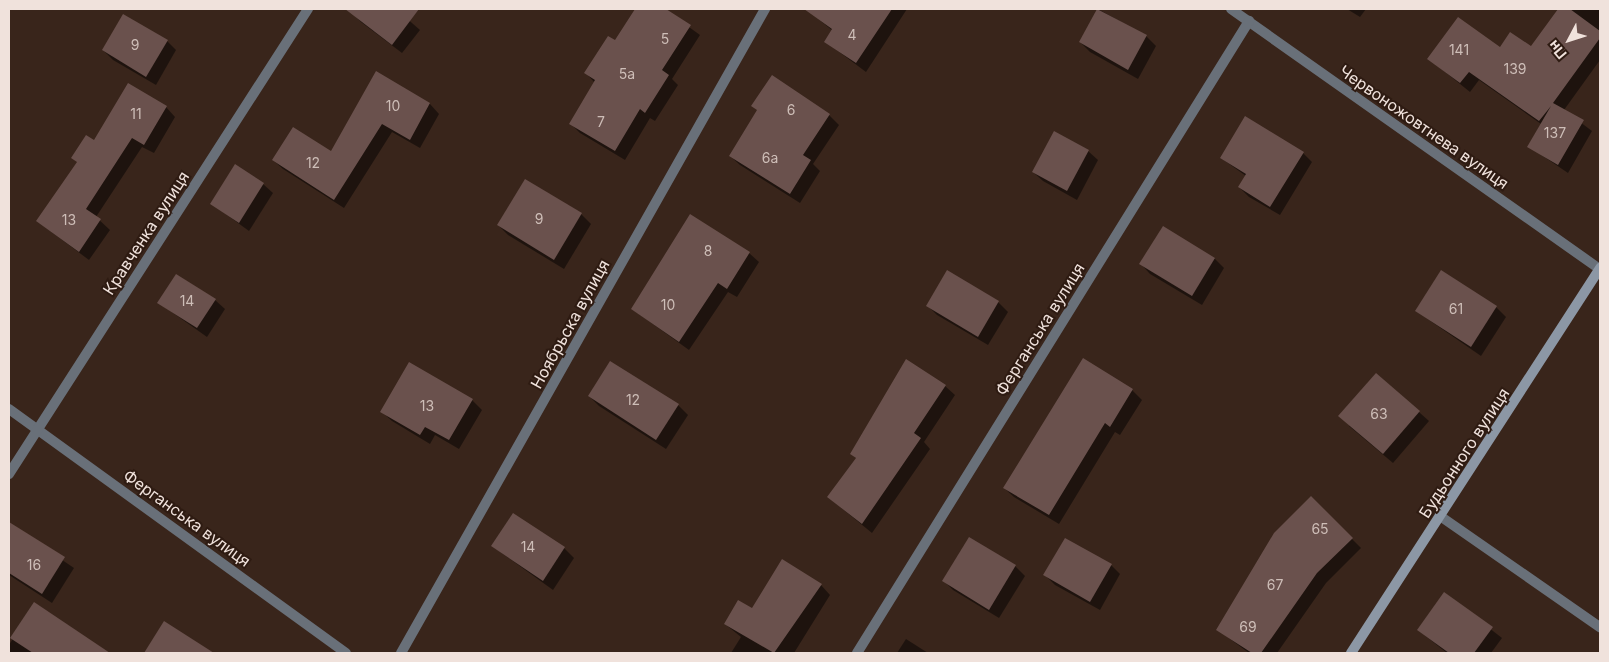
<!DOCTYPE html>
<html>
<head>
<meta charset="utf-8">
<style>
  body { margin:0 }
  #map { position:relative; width:1609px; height:662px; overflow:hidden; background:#39251b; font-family:Inter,sans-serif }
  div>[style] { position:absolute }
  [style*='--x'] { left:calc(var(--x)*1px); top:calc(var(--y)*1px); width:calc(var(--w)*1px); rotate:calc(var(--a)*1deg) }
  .shadow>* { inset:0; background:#0007 }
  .building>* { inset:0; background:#6a514d }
  .minor>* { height:10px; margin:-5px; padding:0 5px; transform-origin:5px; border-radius:5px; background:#697079 }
  .secondary>* { height:10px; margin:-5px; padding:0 5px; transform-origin:5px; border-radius:5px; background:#8c97a5 }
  span { translate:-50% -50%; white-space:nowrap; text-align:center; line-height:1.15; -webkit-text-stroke:4px #2e1b12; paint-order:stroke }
  .number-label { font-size:14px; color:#cebeb8 }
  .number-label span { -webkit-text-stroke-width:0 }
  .street-label { font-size:16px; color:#f0e2dc }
  .frame { position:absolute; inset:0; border:10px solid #f0e2dc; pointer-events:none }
  .north { position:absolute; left:1544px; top:15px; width:50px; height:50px; -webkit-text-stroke:4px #2e1b12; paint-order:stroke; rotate:230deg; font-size:14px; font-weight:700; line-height:20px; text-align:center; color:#f0e2dc }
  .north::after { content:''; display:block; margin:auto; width:18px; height:22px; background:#f0e2dc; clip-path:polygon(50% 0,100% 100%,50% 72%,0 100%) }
</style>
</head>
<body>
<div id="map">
  <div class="shadow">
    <i style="clip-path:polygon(354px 9px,396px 9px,420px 30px,402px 53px,361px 22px,351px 12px)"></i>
    <i style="clip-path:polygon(636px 9px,664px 9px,700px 35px,672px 79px,678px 85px,655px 121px,650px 118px,625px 160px,580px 133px,571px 124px,595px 83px,586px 73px,615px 42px)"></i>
    <i style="clip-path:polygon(814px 9px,907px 9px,866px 72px,826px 42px,833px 31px,811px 13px)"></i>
    <i style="clip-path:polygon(1098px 9px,1146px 36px,1156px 46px,1138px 79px,1090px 52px,1080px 42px)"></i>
    <i style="clip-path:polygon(1347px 9px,1366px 9px,1360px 17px)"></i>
    <i style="clip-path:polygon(1560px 9px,1600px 9px,1600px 60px,1564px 110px,1592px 131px,1568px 173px,1528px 146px,1541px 124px,1479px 80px,1470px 92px,1429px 59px,1531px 48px)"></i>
    <i style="clip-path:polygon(167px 41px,176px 50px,156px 85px,113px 60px,103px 50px)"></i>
    <i style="clip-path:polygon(376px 73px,430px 104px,439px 114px,420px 148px,392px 132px,344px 208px,283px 169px,273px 160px,331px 153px)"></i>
    <i style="clip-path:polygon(166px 107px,175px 117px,154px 153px,142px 147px,96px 217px,110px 230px,89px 260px,37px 221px)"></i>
    <i style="clip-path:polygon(829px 115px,839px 125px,813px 164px,820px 171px,800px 203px,740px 165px,730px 156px)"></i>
    <i style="clip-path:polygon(1088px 151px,1098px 160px,1077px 200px,1043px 181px,1033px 172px)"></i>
    <i style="clip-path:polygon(1303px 153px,1312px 162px,1280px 215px,1249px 197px,1239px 187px,1246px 176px,1221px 158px)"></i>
    <i style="clip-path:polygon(263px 184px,273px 193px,249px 231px,212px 204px)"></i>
    <i style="clip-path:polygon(581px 214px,591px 224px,564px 269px,508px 235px,498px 225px)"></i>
    <i style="clip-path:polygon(1163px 227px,1215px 259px,1224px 268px,1202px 305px,1150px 274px,1141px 264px)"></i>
    <i style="clip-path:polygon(749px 253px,759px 262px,737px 297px,728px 292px,689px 350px,632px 309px)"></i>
    <i style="clip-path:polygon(215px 300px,225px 309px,207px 337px,159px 303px)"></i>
    <i style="clip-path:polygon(998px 302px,1008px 312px,988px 345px,937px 315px,928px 306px)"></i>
    <i style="clip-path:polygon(1496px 307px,1506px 317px,1481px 356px,1416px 311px)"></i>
    <i style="clip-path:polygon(1083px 360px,1132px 390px,1142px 400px,1120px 435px,1115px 432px,1059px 524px,1014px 497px,1004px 488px)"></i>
    <i style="clip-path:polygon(1376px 374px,1429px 421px,1393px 463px,1349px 426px)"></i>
    <i style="clip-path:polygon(945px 386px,955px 395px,924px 442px,930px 449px,872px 533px,828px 497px,857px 459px,851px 454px)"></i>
    <i style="clip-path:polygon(589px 396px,678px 405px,688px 415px,666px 449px,599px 406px)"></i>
    <i style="clip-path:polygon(472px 400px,482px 410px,459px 449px,435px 435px,430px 444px,392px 421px,382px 412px)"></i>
    <i style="clip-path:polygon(1311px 498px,1361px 548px,1326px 583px,1277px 653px,1249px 653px,1218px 630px)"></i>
    <i style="clip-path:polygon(12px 526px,74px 568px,52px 603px,9px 575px,9px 531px)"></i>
    <i style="clip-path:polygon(492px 546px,564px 548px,574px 558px,553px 590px)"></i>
    <i style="clip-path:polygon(1111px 565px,1120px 574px,1100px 610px,1055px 585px,1045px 575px)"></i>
    <i style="clip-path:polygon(1015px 566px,1025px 576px,999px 618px,953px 590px,944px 581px)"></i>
    <i style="clip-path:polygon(821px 585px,830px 595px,794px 653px,731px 653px,741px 637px,725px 624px)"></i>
    <i style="clip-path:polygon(1444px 593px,1502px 638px,1491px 653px,1447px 653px,1418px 630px)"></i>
    <i style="clip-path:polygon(34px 604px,98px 650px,96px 653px,9px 653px,9px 645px)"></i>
    <i style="clip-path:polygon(165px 623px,209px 652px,211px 653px,145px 653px)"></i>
    <i style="clip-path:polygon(906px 639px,928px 653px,897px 653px)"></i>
  </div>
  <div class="building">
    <i style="clip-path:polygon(345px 9px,419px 9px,392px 45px)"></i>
    <i style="clip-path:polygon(635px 9px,666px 9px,691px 25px,662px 70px,669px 75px,645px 113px,640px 109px,615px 151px,569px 124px,595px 80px,584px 73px,608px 36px,615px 40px)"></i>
    <i style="clip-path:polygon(804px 9px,892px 9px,856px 63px,824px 42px,832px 29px)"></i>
    <i style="clip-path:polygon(1097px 9px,1147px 35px,1128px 70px,1079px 42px)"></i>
    <i style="clip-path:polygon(1558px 9px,1570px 9px,1600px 31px,1600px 38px,1553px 103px,1584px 120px,1558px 165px,1527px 147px,1551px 106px,1539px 121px,1469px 72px,1460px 83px,1427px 59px,1458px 17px,1500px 47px,1510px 32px,1531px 46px)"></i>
    <i style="clip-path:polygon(123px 14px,168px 40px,146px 77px,102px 50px)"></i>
    <i style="clip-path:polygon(376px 71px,430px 103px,410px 140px,382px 124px,334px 200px,272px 160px,293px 127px,331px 151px)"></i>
    <i style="clip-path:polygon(772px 75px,830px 114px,803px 155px,811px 160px,790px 194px,729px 156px,757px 110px,751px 106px)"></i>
    <i style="clip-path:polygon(128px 83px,167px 106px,144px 145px,132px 138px,86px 209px,101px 219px,79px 252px,36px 221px,77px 162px,71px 158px,86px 135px,94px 140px)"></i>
    <i style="clip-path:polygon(1245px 116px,1304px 152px,1270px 207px,1238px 187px,1246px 174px,1220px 158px)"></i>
    <i style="clip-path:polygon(1054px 131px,1089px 150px,1067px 191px,1032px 172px)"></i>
    <i style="clip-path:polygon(235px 164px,264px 183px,239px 223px,210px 204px)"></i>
    <i style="clip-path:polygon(525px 179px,582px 213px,554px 260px,497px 225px)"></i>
    <i style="clip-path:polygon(690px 214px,750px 252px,727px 289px,718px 283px,679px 342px,631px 309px)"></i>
    <i style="clip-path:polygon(1163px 226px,1215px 258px,1192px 296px,1139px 264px)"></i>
    <i style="clip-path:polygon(947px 270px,999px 301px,978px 337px,926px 306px)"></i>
    <i style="clip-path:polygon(1441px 270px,1497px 306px,1471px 347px,1415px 311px)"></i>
    <i style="clip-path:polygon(176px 274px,216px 299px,197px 328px,157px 303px)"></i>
    <i style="clip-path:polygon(1083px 358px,1133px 389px,1110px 427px,1105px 423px,1049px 515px,1003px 488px)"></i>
    <i style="clip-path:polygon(906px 359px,946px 385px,914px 433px,921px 438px,862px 524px,827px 497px,856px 458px,850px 454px)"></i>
    <i style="clip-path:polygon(610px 361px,679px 404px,656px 440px,588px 396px)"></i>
    <i style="clip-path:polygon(409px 362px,473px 399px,449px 440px,425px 427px,420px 435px,380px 412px)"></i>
    <i style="clip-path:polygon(1376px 373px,1420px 411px,1383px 454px,1338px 416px)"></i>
    <i style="clip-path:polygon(1311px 496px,1353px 538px,1317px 573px,1261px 653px,1252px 653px,1216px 630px,1274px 533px)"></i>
    <i style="clip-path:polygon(513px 513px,565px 547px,543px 581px,491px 546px)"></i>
    <i style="clip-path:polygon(9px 522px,65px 557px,42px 594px,9px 573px)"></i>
    <i style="clip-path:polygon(969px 537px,1016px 565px,989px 610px,942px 581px)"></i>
    <i style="clip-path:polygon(1065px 538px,1112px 564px,1090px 602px,1043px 575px)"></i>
    <i style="clip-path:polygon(782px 559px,822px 584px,774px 653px,724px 624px,738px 600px,752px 608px)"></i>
    <i style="clip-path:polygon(1444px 592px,1493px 627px,1474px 653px,1449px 653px,1417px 630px)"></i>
    <i style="clip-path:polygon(34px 602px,110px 653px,33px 653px,10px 638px)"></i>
    <i style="clip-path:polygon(164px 621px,214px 653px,144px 653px)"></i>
  </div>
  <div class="minor">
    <i style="--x:1231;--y:9;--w:451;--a:35.2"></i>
    <i style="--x:9;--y:409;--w:416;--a:35.9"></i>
    <i style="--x:9;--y:474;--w:553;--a:-57.26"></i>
    <i style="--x:1440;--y:516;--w:195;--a:34.8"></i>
    <i style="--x:401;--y:653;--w:740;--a:-60.52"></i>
    <i style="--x:857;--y:653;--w:744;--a:-58.19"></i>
  </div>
  <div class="secondary">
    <i style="--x:1351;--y:653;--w:459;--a:-57.1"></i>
  </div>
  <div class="number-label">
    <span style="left:852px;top:35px">4</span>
    <span style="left:665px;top:39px">5</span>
    <span style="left:135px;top:45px">9</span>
    <span style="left:1459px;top:50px">141</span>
    <span style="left:1515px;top:69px">139</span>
    <span style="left:627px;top:74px">5а</span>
    <span style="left:393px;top:106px">10</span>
    <span style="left:791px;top:110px">6</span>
    <span style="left:136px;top:114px">11</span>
    <span style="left:601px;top:122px">7</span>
    <span style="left:1555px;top:133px">137</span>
    <span style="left:770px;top:158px">6а</span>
    <span style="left:313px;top:163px">12</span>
    <span style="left:539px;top:219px">9</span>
    <span style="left:69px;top:220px">13</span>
    <span style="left:708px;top:251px">8</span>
    <span style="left:187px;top:301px">14</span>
    <span style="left:668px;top:305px">10</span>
    <span style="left:1456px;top:309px">61</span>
    <span style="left:633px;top:400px">12</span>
    <span style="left:427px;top:406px">13</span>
    <span style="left:1379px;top:414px">63</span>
    <span style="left:1320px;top:529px">65</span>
    <span style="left:528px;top:547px">14</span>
    <span style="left:34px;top:565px">16</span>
    <span style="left:1275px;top:585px">67</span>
    <span style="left:1248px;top:627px">69</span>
  </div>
  <div class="street-label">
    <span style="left:1424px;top:127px;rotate:35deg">Червоножовтнева вулиця</span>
    <span style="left:146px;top:233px;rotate:-57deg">Кравченка вулиця</span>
    <span style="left:570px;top:324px;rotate:-61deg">Ноябрьска вулиця</span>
    <span style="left:1040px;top:329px;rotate:-58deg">Ферганська вулиця</span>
    <span style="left:1464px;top:453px;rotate:-57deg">Будьонного вулиця</span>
    <span style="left:187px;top:518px;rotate:36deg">Ферганська вулиця</span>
  </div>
  <div class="frame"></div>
  <div class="north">Пн</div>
</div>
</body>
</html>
